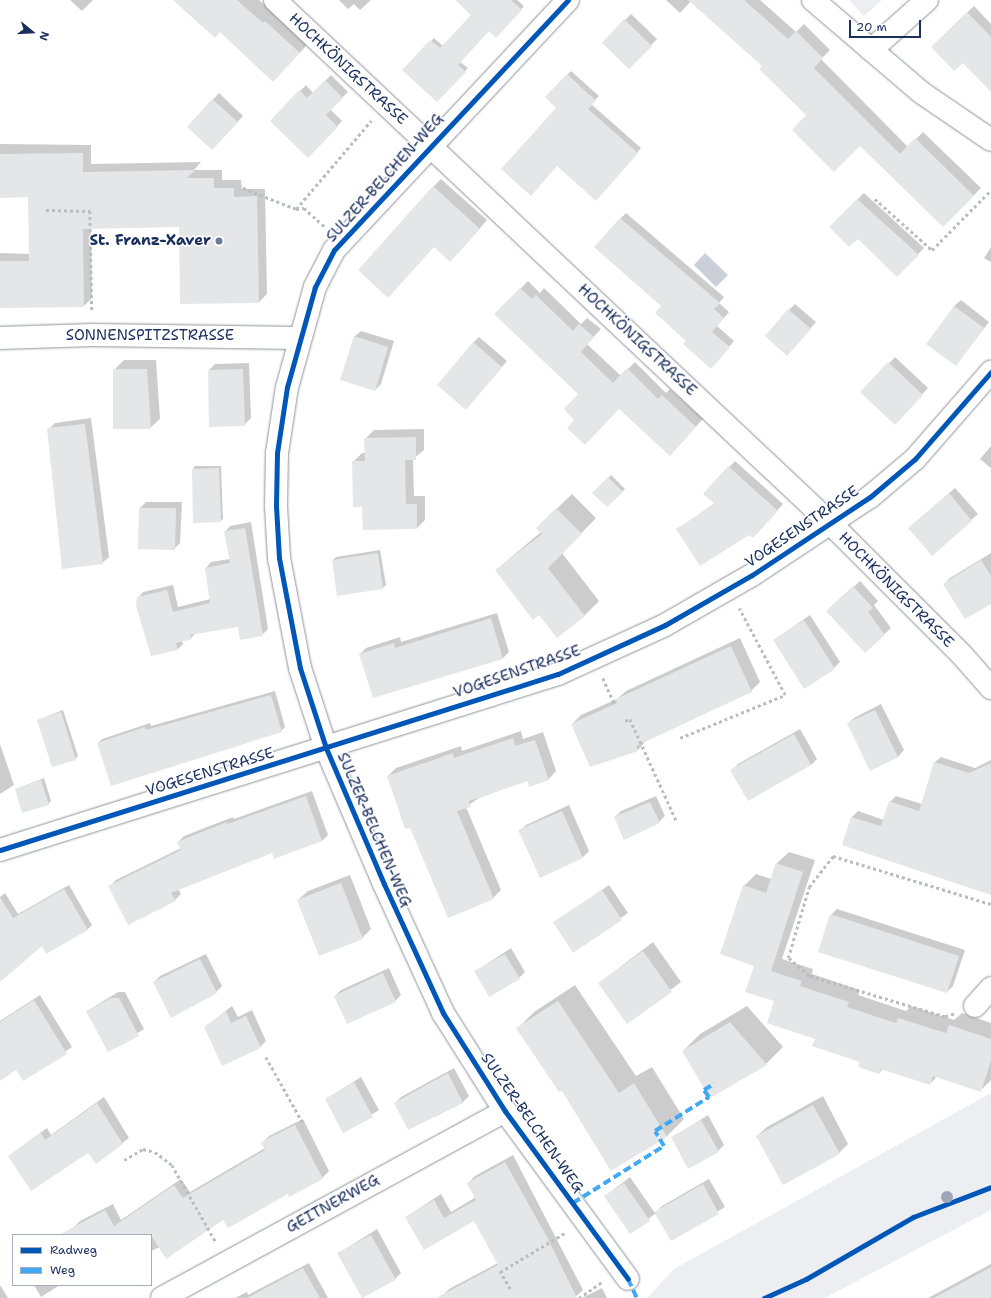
<!DOCTYPE html>
<html>
<head>
<meta charset="utf-8">
<style>
  body { margin:0 }
  #map { position:relative; width:991px; height:1298px; overflow:hidden; background:#fff; font-family:"Shantell Sans",sans-serif }
  div>[style] { position:absolute }
  [style*='--x'] { left:calc(var(--x)*1px); top:calc(var(--y)*1px); width:calc(var(--w)*1px); rotate:calc(var(--a)*1deg) }
  .green>* { inset:0; background:#edeef2 }
  .water>* { inset:0; background:#cbcfda }
  .shadow>* { inset:0; background:#0003 }
  .building>* { inset:0; background:#e5e6e8 }
  .path>* { height:2.5px; margin-top:-1.25px; transform-origin:0; background:repeating-linear-gradient(90deg,#b9bcc1 0 3px,transparent 0 6px) }
  .roads { filter:drop-shadow(0 0 1px #8e929a) drop-shadow(0 0 1px #8e929a) }
  .street>* { height:22px; margin:-11px; padding:0 11px; transform-origin:11px; border-radius:11px; background:#fff }
  .secondary>* { height:22px; margin:-11px; padding:0 11px; transform-origin:11px; border-radius:11px; background:#fff }
  .quiet>* { height:4px; margin-top:-2px; transform-origin:0; background:repeating-linear-gradient(90deg,#3fa9f5 0 8px,transparent 0 12px) }
  .cycleway>* { height:5px; margin:-2.5px; padding:0 2.5px; transform-origin:2.5px; border-radius:2.5px; background:#0057b8 }
  .trees>* { width:12px; height:12px; margin:-6px; border-radius:50%; background:#9da5b9 }
  .dots>* { width:11px; height:11px; translate:-50% -50%; box-sizing:border-box; border:2px solid #fff; border-radius:50% }
  span { translate:-50% -50%; white-space:nowrap; text-align:center; line-height:1.15; -webkit-text-stroke:3px #fff; paint-order:stroke }
  .street-label { font-size:15px; color:#1b2f5e }
  .poi-label { font-size:15px; color:#1b2f5e; font-weight:700 }
  .right { translate:-100% -50%; text-align:right }
  .legend { position:absolute; left:12px; top:1234px; width:140px; height:52px; box-sizing:border-box; background:#fff; border:1px solid #a4acbf; margin:0; padding:5px 7px; list-style:none; font-size:12px; color:#1b2f5e }
  .legend li { display:flex; align-items:center; gap:8px; height:20px }
  .legend b { width:20px; border:1px solid #a4acbf }
  .north { position:absolute; left:12px; top:12px; width:40px; height:40px; -webkit-text-stroke:3px #fff; paint-order:stroke; rotate:108deg; font-size:11px; font-weight:700; line-height:16px; text-align:center; color:#1b2f5e }
  .north::after { content:''; display:block; margin:auto; width:14px; height:18px; background:#1b2f5e; clip-path:polygon(50% 0,100% 100%,50% 72%,0 100%) }
  .scale { position:absolute; left:849px; top:20px; width:72px; height:18px; box-sizing:border-box; border:2px solid #1b2f5e; border-top:0; padding-left:5px; font-size:12px; line-height:14px; white-space:nowrap; color:#1b2f5e; -webkit-text-stroke:3px #fff; paint-order:stroke }
</style>
</head>
<body>
<div id="map">
  <div class="green">
    <i style="clip-path:polygon(849px 0,882px 0,864px 16px)"></i>
    <i style="clip-path:polygon(991px 1093px,991px 1210px,825px 1298px,647px 1298px,674px 1269px)"></i>
  </div>
  <div class="water">
    <i style="clip-path:polygon(705px 253px,728px 275px,716px 287px,694px 265px)"></i>
  </div>
  <div class="shadow">
    <i style="clip-path:polygon(70px 0,93px 0,82px 11px)"></i>
    <i style="clip-path:polygon(174px 0,259px 0,310px 42px,283px 70px)"></i>
    <i style="clip-path:polygon(339px 0,371px 0,360px 10px,354px 4px,348px 9px)"></i>
    <i style="clip-path:polygon(474px 0,517px 0,524px 6px,496px 36px,489px 30px,460px 62px,468px 68px,437px 101px,404px 70px,434px 38px,443px 46px,472px 15px)"></i>
    <i style="clip-path:polygon(666px 0,760px 0,796px 32px,804px 24px,830px 50px,821px 59px,908px 147px,923px 132px,981px 188px,943px 226px,860px 144px,808px 115px,764px 66px,691px 1px,680px 13px)"></i>
    <i style="clip-path:polygon(974px 6px,991px 24px,991px 91px,963px 61px,932px 47px)"></i>
    <i style="clip-path:polygon(631px 14px,657px 39px,629px 68px,603px 43px)"></i>
    <i style="clip-path:polygon(571px 71px,599px 96px,591px 104px,641px 148px,600px 195px,557px 165px,558px 108px,547px 97px)"></i>
    <i style="clip-path:polygon(331px 75px,348px 92px,330px 109px,342px 121px,308px 157px,271px 121px,306px 85px,313px 93px)"></i>
    <i style="clip-path:polygon(219px 93px,243px 116px,218px 143px,188px 127px)"></i>
    <i style="clip-path:polygon(0 144px,91px 145px,91px 164px,201px 162px,194px 170px,222px 170px,222px 180px,241px 180px,242px 189px,265px 189px,267px 294px,259px 302px,180px 226px,91px 228px,92px 298px,84px 306px,0 307px,0 253px,30px 254px,29px 196px,0 197px)"></i>
    <i style="clip-path:polygon(441px 179px,487px 220px,458px 253px,433px 187px)"></i>
    <i style="clip-path:polygon(864px 193px,924px 248px,897px 276px,858px 237px,830px 227px)"></i>
    <i style="clip-path:polygon(626px 213px,724px 297px,719px 303px,729px 312px,717px 326px,734px 341px,716px 362px,687px 341px,662px 306px,620px 219px)"></i>
    <i style="clip-path:polygon(991px 247px,991px 262px,984px 258px)"></i>
    <i style="clip-path:polygon(528px 281px,540px 293px,544px 288px,581px 324px,587px 318px,601px 329px,587px 344px,621px 376px,635px 362px,666px 393px,670px 389px,703px 419px,677px 447px,619px 408px,576px 420px,579px 394px,496px 314px)"></i>
    <i style="clip-path:polygon(961px 300px,989px 322px,956px 365px,954px 306px)"></i>
    <i style="clip-path:polygon(795px 304px,816px 322px,793px 348px,789px 310px)"></i>
    <i style="clip-path:polygon(361px 331px,394px 341px,381px 384px,375px 390px,354px 337px)"></i>
    <i style="clip-path:polygon(479px 337px,507px 361px,472px 402px,473px 343px)"></i>
    <i style="clip-path:polygon(895px 357px,928px 388px,901px 417px,862px 392px)"></i>
    <i style="clip-path:polygon(124px 360px,156px 360px,160px 419px,150px 428px,114px 370px)"></i>
    <i style="clip-path:polygon(249px 363px,251px 418px,244px 425px,209px 370px,215px 364px)"></i>
    <i style="clip-path:polygon(91px 418px,109px 557px,102px 563px,49px 429px,55px 423px)"></i>
    <i style="clip-path:polygon(424px 429px,424px 450px,413px 459px,414px 496px,425px 496px,425px 520px,417px 528px,353px 462px,362px 453px,366px 453px,365px 439px,374px 430px)"></i>
    <i style="clip-path:polygon(991px 446px,991px 468px,980px 459px)"></i>
    <i style="clip-path:polygon(735px 461px,783px 504px,759px 531px,750px 534px,678px 529px,715px 503px,705px 493px)"></i>
    <i style="clip-path:polygon(195px 466px,221px 466px,223px 519px,220px 521px,193px 469px)"></i>
    <i style="clip-path:polygon(611px 475px,625px 489px,607px 506px,594px 493px)"></i>
    <i style="clip-path:polygon(955px 488px,978px 514px,936px 551px,916px 522px)"></i>
    <i style="clip-path:polygon(572px 494px,596px 518px,562px 553px,599px 601px,584px 616px,539px 614px,496px 570px,541px 532px,537px 528px)"></i>
    <i style="clip-path:polygon(146px 502px,182px 502px,180px 543px,174px 549px,140px 508px)"></i>
    <i style="clip-path:polygon(251px 522px,268px 629px,262px 635px,239px 625px,196px 633px,191px 638px,182px 640px,183px 644px,178px 649px,138px 598px,143px 592px,173px 585px,178px 607px,210px 599px,206px 568px,211px 562px,230px 559px,225px 532px,230px 526px)"></i>
    <i style="clip-path:polygon(380px 550px,386px 585px,383px 588px,333px 560px,336px 557px)"></i>
    <i style="clip-path:polygon(991px 553px,991px 602px,944px 584px,950px 578px)"></i>
    <i style="clip-path:polygon(860px 581px,878px 601px,874px 605px,891px 628px,865px 652px,834px 605px)"></i>
    <i style="clip-path:polygon(497px 613px,509px 652px,503px 658px,360px 654px,366px 648px,400px 637px,401px 642px)"></i>
    <i style="clip-path:polygon(810px 615px,840px 662px,834px 668px,774px 640px)"></i>
    <i style="clip-path:polygon(740px 638px,760px 682px,751px 691px,646px 741px,638px 750px,572px 724px,581px 715px,617px 699px,626px 691px)"></i>
    <i style="clip-path:polygon(275px 691px,285px 727px,281px 731px,98px 743px,102px 739px,150px 723px,151px 726px)"></i>
    <i style="clip-path:polygon(881px 704px,904px 750px,898px 757px,871px 770px,848px 724px,854px 718px)"></i>
    <i style="clip-path:polygon(63px 710px,78px 756px,75px 759px,38px 720px)"></i>
    <i style="clip-path:polygon(800px 729px,817px 759px,811px 765px,732px 770px,738px 764px)"></i>
    <i style="clip-path:polygon(521px 731px,523px 739px,543px 732px,556px 771px,548px 780px,528px 780px,479px 798px,466px 807px,501px 890px,493px 898px,388px 776px,396px 768px,461px 746px,462px 751px)"></i>
    <i style="clip-path:polygon(0 744px,14px 785px,0 794px)"></i>
    <i style="clip-path:polygon(941px 757px,975px 768px,991px 760px,991px 890px,843px 845px,852px 817px,858px 811px,884px 820px,890px 802px,896px 796px,922px 804px,934px 763px)"></i>
    <i style="clip-path:polygon(44px 778px,51px 801px,48px 804px,16px 789px)"></i>
    <i style="clip-path:polygon(312px 791px,328px 835px,322px 841px,272px 851px,178px 889px,181px 894px,175px 900px,110px 886px,116px 880px,181px 848px,178px 842px,184px 836px,233px 817px,234px 819px)"></i>
    <i style="clip-path:polygon(656px 796px,665px 816px,659px 822px,615px 817px,621px 811px)"></i>
    <i style="clip-path:polygon(569px 805px,589px 851px,583px 857px,540px 876px,520px 831px,526px 825px)"></i>
    <i style="clip-path:polygon(789px 852px,815px 860px,782px 959px,813px 969px,812px 974px,860px 990px,858px 995px,906px 1011px,911px 1006px,954px 1020px,962px 1013px,991px 1023px,991px 1080px,981px 1090px,937px 1076px,930px 1084px,883px 1069px,879px 1073px,816px 1038px,775px 1001px,755px 965px,744px 886px,756px 874px,771px 879px,776px 864px)"></i>
    <i style="clip-path:polygon(350px 875px,371px 929px,362px 938px,298px 900px,308px 891px)"></i>
    <i style="clip-path:polygon(69px 885px,92px 925px,88px 929px,42px 945px,0 980px,0 897px,5px 893px,18px 914px)"></i>
    <i style="clip-path:polygon(609px 885px,628px 913px,573px 951px,554px 923px)"></i>
    <i style="clip-path:polygon(837px 909px,965px 950px,953px 986px,947px 992px,831px 915px)"></i>
    <i style="clip-path:polygon(653px 942px,681px 982px,627px 1023px,599px 983px)"></i>
    <i style="clip-path:polygon(511px 948px,525px 972px,519px 978px,476px 971px)"></i>
    <i style="clip-path:polygon(206px 954px,222px 986px,216px 992px,154px 982px,160px 976px)"></i>
    <i style="clip-path:polygon(389px 968px,401px 995px,395px 1001px,335px 996px,341px 990px)"></i>
    <i style="clip-path:polygon(575px 985px,636px 1076px,652px 1067px,684px 1119px,667px 1136px,611px 1170px,562px 1089px,517px 1029px,534px 1012px)"></i>
    <i style="clip-path:polygon(118px 992px,125px 992px,144px 1029px,109px 1051px,87px 1011px)"></i>
    <i style="clip-path:polygon(40px 995px,72px 1047px,24px 1080px,16px 1069px,0 1080px,0 1021px)"></i>
    <i style="clip-path:polygon(232px 1006px,238px 1017px,252px 1010px,266px 1041px,260px 1047px,205px 1027px)"></i>
    <i style="clip-path:polygon(747px 1006px,783px 1047px,766px 1064px,711px 1097px,683px 1051px,700px 1034px)"></i>
    <i style="clip-path:polygon(454px 1068px,469px 1096px,463px 1102px,435px 1117px,395px 1103px,401px 1097px)"></i>
    <i style="clip-path:polygon(361px 1077px,379px 1110px,344px 1132px,326px 1099px)"></i>
    <i style="clip-path:polygon(823px 1096px,848px 1144px,839px 1153px,757px 1136px,767px 1127px)"></i>
    <i style="clip-path:polygon(104px 1097px,129px 1138px,96px 1163px,88px 1152px,9px 1156px,47px 1128px,51px 1135px)"></i>
    <i style="clip-path:polygon(708px 1115px,724px 1145px,718px 1151px,672px 1138px)"></i>
    <i style="clip-path:polygon(303px 1119px,329px 1171px,322px 1178px,223px 1218px,151px 1251px,151px 1235px,73px 1235px,73px 1228px,80px 1221px,113px 1204px,121px 1220px,181px 1179px,190px 1192px,265px 1148px,262px 1143px,269px 1136px)"></i>
    <i style="clip-path:polygon(513px 1155px,583px 1290px,574px 1298px,443px 1298px,442px 1296px,449px 1289px,498px 1263px,474px 1220px,406px 1217px,441px 1194px,451px 1212px,476px 1197px,468px 1183px,475px 1176px)"></i>
    <i style="clip-path:polygon(630px 1177px,655px 1213px,662px 1206px,709px 1179px,725px 1207px,672px 1240px,656px 1213px,630px 1233px,605px 1196px)"></i>
    <i style="clip-path:polygon(377px 1229px,401px 1273px,395px 1279px,339px 1253px)"></i>
    <i style="clip-path:polygon(309px 1263px,328px 1298px,235px 1298px,247px 1292px,248px 1295px)"></i>
    <i style="clip-path:polygon(991px 1264px,991px 1298px,928px 1298px)"></i>
    <i style="clip-path:polygon(0 1285px,8px 1298px,0 1298px)"></i>
    <i style="clip-path:polygon(34px 1285px,60px 1285px,41px 1297px)"></i>
    <i style="clip-path:polygon(602px 1288px,607px 1298px,582px 1298px)"></i>
  </div>
  <div class="building">
    <i style="clip-path:polygon(173px 0,237px 0,263px 23px,265px 21px,300px 53px,273px 82px,220px 32px,215px 38px)"></i>
    <i style="clip-path:polygon(455px 0,511px 0,522px 10px,496px 38px,489px 31px,458px 65px,466px 72px,437px 102px,402px 70px,430px 40px,440px 48px,471px 15px)"></i>
    <i style="clip-path:polygon(688px 0,744px 0,788px 39px,796px 31px,823px 58px,814px 68px,900px 154px,915px 138px,974px 196px,943px 227px,860px 146px,834px 172px,792px 130px,806px 115px,759px 69px,762px 66px)"></i>
    <i style="clip-path:polygon(967px 12px,991px 37px,991px 92px,963px 63px,954px 71px,931px 47px)"></i>
    <i style="clip-path:polygon(624px 19px,652px 46px,629px 69px,602px 43px)"></i>
    <i style="clip-path:polygon(567px 74px,596px 101px,588px 109px,638px 153px,596px 201px,557px 166px,531px 196px,501px 169px,556px 108px,545px 97px)"></i>
    <i style="clip-path:polygon(325px 80px,343px 98px,326px 115px,338px 127px,308px 158px,270px 121px,299px 90px,307px 98px)"></i>
    <i style="clip-path:polygon(212px 99px,238px 122px,212px 150px,187px 127px)"></i>
    <i style="clip-path:polygon(83px 153px,83px 172px,195px 170px,187px 178px,214px 178px,214px 188px,234px 188px,234px 197px,257px 196px,259px 303px,180px 304px,179px 227px,83px 229px,84px 307px,0 308px,0 261px,29px 261px,28px 197px,0 198px,0 154px)"></i>
    <i style="clip-path:polygon(433px 186px,480px 229px,450px 262px,434px 247px,388px 298px,358px 270px)"></i>
    <i style="clip-path:polygon(857px 199px,919px 255px,897px 277px,858px 239px,849px 247px,829px 227px)"></i>
    <i style="clip-path:polygon(620px 218px,720px 303px,714px 309px,724px 318px,712px 332px,730px 347px,711px 369px,683px 344px,686px 341px,655px 313px,661px 306px,594px 247px)"></i>
    <i style="clip-path:polygon(520px 288px,532px 299px,536px 295px,573px 331px,579px 324px,594px 337px,581px 352px,613px 383px,627px 368px,658px 399px,662px 395px,696px 427px,670px 456px,619px 409px,585px 445px,567px 428px,574px 420px,564px 409px,578px 394px,494px 314px)"></i>
    <i style="clip-path:polygon(954px 306px,984px 328px,956px 366px,926px 344px)"></i>
    <i style="clip-path:polygon(788px 309px,811px 329px,787px 356px,765px 336px)"></i>
    <i style="clip-path:polygon(354px 336px,388px 347px,375px 391px,340px 380px)"></i>
    <i style="clip-path:polygon(473px 342px,502px 367px,466px 410px,437px 385px)"></i>
    <i style="clip-path:polygon(888px 362px,923px 395px,895px 425px,860px 392px)"></i>
    <i style="clip-path:polygon(113px 369px,147px 369px,151px 429px,113px 429px)"></i>
    <i style="clip-path:polygon(243px 369px,245px 426px,209px 427px,208px 370px)"></i>
    <i style="clip-path:polygon(85px 424px,103px 564px,62px 569px,47px 428px)"></i>
    <i style="clip-path:polygon(416px 437px,416px 460px,405px 460px,406px 504px,417px 504px,417px 529px,363px 530px,362px 507px,353px 507px,352px 461px,365px 461px,364px 438px)"></i>
    <i style="clip-path:polygon(728px 466px,778px 511px,753px 538px,749px 535px,700px 566px,676px 529px,715px 504px,703px 494px)"></i>
    <i style="clip-path:polygon(219px 468px,221px 522px,193px 523px,192px 469px)"></i>
    <i style="clip-path:polygon(608px 477px,623px 492px,607px 507px,592px 493px)"></i>
    <i style="clip-path:polygon(949px 493px,972px 521px,932px 556px,908px 528px)"></i>
    <i style="clip-path:polygon(139px 508px,176px 508px,175px 550px,138px 549px)"></i>
    <i style="clip-path:polygon(556px 508px,582px 534px,548px 568px,585px 616px,557px 638px,539px 615px,533px 620px,495px 570px,542px 534px,536px 528px)"></i>
    <i style="clip-path:polygon(245px 528px,263px 636px,240px 640px,238px 627px,190px 635px,192px 639px,176px 643px,178px 650px,151px 656px,136px 606px,137px 597px,167px 590px,173px 612px,210px 603px,205px 568px,230px 563px,224px 531px)"></i>
    <i style="clip-path:polygon(378px 553px,383px 589px,337px 596px,332px 560px)"></i>
    <i style="clip-path:polygon(981px 560px,991px 576px,991px 604px,965px 619px,943px 584px)"></i>
    <i style="clip-path:polygon(853px 586px,873px 608px,868px 612px,885px 635px,865px 653px,826px 611px)"></i>
    <i style="clip-path:polygon(491px 618px,503px 659px,373px 698px,359px 654px,394px 643px,395px 648px)"></i>
    <i style="clip-path:polygon(804px 620px,835px 669px,804px 689px,773px 640px)"></i>
    <i style="clip-path:polygon(731px 646px,752px 692px,636px 746px,638px 751px,590px 767px,571px 724px,617px 703px,616px 699px)"></i>
    <i style="clip-path:polygon(271px 695px,282px 732px,111px 786px,97px 743px,145px 727px,146px 730px)"></i>
    <i style="clip-path:polygon(875px 710px,898px 757px,870px 771px,847px 723px)"></i>
    <i style="clip-path:polygon(61px 712px,76px 760px,52px 767px,37px 720px)"></i>
    <i style="clip-path:polygon(794px 734px,811px 765px,748px 801px,730px 770px)"></i>
    <i style="clip-path:polygon(513px 738px,515px 746px,535px 740px,549px 780px,529px 787px,528px 781px,469px 801px,471px 807px,457px 811px,494px 899px,448px 918px,410px 828px,405px 829px,387px 776px,453px 753px,454px 758px)"></i>
    <i style="clip-path:polygon(934px 762px,969px 773px,991px 763px,991px 895px,842px 845px,851px 817px,881px 826px,889px 801px,919px 811px)"></i>
    <i style="clip-path:polygon(41px 780px,49px 805px,22px 813px,15px 789px)"></i>
    <i style="clip-path:polygon(306px 796px,322px 841px,274px 859px,272px 853px,171px 893px,176px 901px,128px 925px,108px 886px,181px 850px,177px 842px,227px 822px,227px 824px)"></i>
    <i style="clip-path:polygon(650px 802px,660px 823px,624px 840px,614px 817px)"></i>
    <i style="clip-path:polygon(562px 811px,583px 858px,540px 878px,518px 830px)"></i>
    <i style="clip-path:polygon(776px 863px,803px 872px,771px 971px,802px 981px,800px 986px,849px 1002px,847px 1007px,896px 1023px,898px 1018px,946px 1033px,949px 1025px,991px 1039px,991px 1060px,981px 1092px,933px 1076px,930px 1085px,881px 1069px,879px 1074px,858px 1067px,860px 1062px,812px 1046px,815px 1039px,767px 1023px,774px 1001px,745px 992px,754px 966px,720px 954px,743px 885px,766px 893px)"></i>
    <i style="clip-path:polygon(341px 883px,363px 939px,319px 956px,297px 900px)"></i>
    <i style="clip-path:polygon(64px 889px,88px 930px,46px 954px,42px 946px,0 982px,0 897px,13px 918px)"></i>
    <i style="clip-path:polygon(602px 890px,622px 920px,573px 953px,553px 922px)"></i>
    <i style="clip-path:polygon(830px 914px,959px 956px,947px 993px,818px 952px)"></i>
    <i style="clip-path:polygon(643px 951px,672px 992px,627px 1024px,598px 983px)"></i>
    <i style="clip-path:polygon(505px 954px,520px 979px,489px 997px,474px 971px)"></i>
    <i style="clip-path:polygon(200px 959px,217px 993px,171px 1018px,153px 982px)"></i>
    <i style="clip-path:polygon(383px 973px,396px 1002px,347px 1024px,334px 996px)"></i>
    <i style="clip-path:polygon(111px 998px,119px 998px,139px 1036px,108px 1052px,86px 1011px)"></i>
    <i style="clip-path:polygon(34px 1000px,67px 1054px,23px 1081px,16px 1070px,0 1081px,0 1022px)"></i>
    <i style="clip-path:polygon(558px 1001px,619px 1093px,634px 1083px,667px 1137px,611px 1171px,562px 1091px,559px 1092px,516px 1028px)"></i>
    <i style="clip-path:polygon(226px 1011px,231px 1023px,246px 1016px,261px 1048px,222px 1066px,204px 1027px)"></i>
    <i style="clip-path:polygon(730px 1022px,767px 1065px,710px 1098px,682px 1051px)"></i>
    <i style="clip-path:polygon(448px 1073px,463px 1103px,408px 1130px,394px 1103px)"></i>
    <i style="clip-path:polygon(354px 1082px,373px 1117px,343px 1133px,325px 1099px)"></i>
    <i style="clip-path:polygon(97px 1103px,123px 1144px,96px 1164px,88px 1153px,31px 1191px,8px 1156px,41px 1133px,45px 1140px)"></i>
    <i style="clip-path:polygon(813px 1105px,840px 1154px,783px 1185px,756px 1136px)"></i>
    <i style="clip-path:polygon(701px 1120px,719px 1152px,688px 1169px,671px 1137px)"></i>
    <i style="clip-path:polygon(295px 1125px,323px 1179px,289px 1197px,288px 1194px,228px 1228px,223px 1220px,166px 1259px,151px 1235px,59px 1235px,105px 1210px,114px 1226px,174px 1185px,183px 1198px,265px 1150px,261px 1142px)"></i>
    <i style="clip-path:polygon(505px 1162px,548px 1239px,577px 1298px,436px 1298px,498px 1265px,474px 1221px,424px 1250px,405px 1217px,434px 1200px,444px 1218px,476px 1200px,467px 1183px)"></i>
    <i style="clip-path:polygon(624px 1183px,650px 1221px,630px 1234px,604px 1196px)"></i>
    <i style="clip-path:polygon(703px 1184px,719px 1214px,671px 1241px,654px 1212px)"></i>
    <i style="clip-path:polygon(371px 1235px,396px 1280px,362px 1298px,337px 1253px)"></i>
    <i style="clip-path:polygon(991px 1267px,991px 1298px,934px 1298px)"></i>
    <i style="clip-path:polygon(303px 1268px,320px 1298px,247px 1298px)"></i>
  </div>
  <div class="path">
    <i style="--x:243;--y:188;--w:57;--a:21.6"></i>
    <i style="--x:296;--y:209;--w:8;--a:-7"></i>
    <i style="--x:304;--y:208;--w:28;--a:42"></i>
    <i style="--x:875;--y:199;--w:76;--a:41.8"></i>
    <i style="--x:932;--y:250;--w:84;--a:-45.5"></i>
    <i style="--x:296;--y:209;--w:116;--a:-49.6"></i>
    <i style="--x:46;--y:210;--w:44;--a:1.3"></i>
    <i style="--x:90;--y:211;--w:101;--a:88.9"></i>
    <i style="--x:603;--y:678;--w:30;--a:66"></i>
    <i style="--x:625;--y:721;--w:5;--a:-22"></i>
    <i style="--x:630;--y:719;--w:113;--a:65.5"></i>
    <i style="--x:680;--y:738;--w:113;--a:-22.3"></i>
    <i style="--x:785;--y:695;--w:98;--a:-117.9"></i>
    <i style="--x:954;--y:1014;--w:9;--a:162"></i>
    <i style="--x:945;--y:1017;--w:142;--a:-163.2"></i>
    <i style="--x:809;--y:976;--w:28;--a:-139"></i>
    <i style="--x:788;--y:958;--w:74;--a:-73.5"></i>
    <i style="--x:809;--y:887;--w:39;--a:-52"></i>
    <i style="--x:833;--y:856;--w:165;--a:16.9"></i>
    <i style="--x:266;--y:1057;--w:76;--a:60.7"></i>
    <i style="--x:124;--y:1160;--w:22;--a:-30"></i>
    <i style="--x:143;--y:1149;--w:12;--a:14"></i>
    <i style="--x:155;--y:1152;--w:21;--a:37"></i>
    <i style="--x:172;--y:1165;--w:89;--a:60.3"></i>
    <i style="--x:510;--y:1289;--w:20;--a:-120"></i>
    <i style="--x:500;--y:1272;--w:76;--a:-31"></i>
    <i style="--x:579;--y:1298;--w:28;--a:-35"></i>
  </div>
  <div class="roads">
    <div class="street">
      <i style="--x:275;--y:0;--w:764;--a:43.3"></i>
      <i style="--x:831;--y:524;--w:185;--a:45"></i>
      <i style="--x:962;--y:655;--w:44;--a:48.7"></i>
      <i style="--x:568;--y:0;--w:342;--a:133.1"></i>
      <i style="--x:334;--y:250;--w:42;--a:117.2"></i>
      <i style="--x:315;--y:287;--w:104;--a:105.6"></i>
      <i style="--x:287;--y:387;--w:67;--a:98.6"></i>
      <i style="--x:277;--y:453;--w:53;--a:91.1"></i>
      <i style="--x:276;--y:506;--w:52;--a:86.7"></i>
      <i style="--x:279;--y:558;--w:112;--a:79.2"></i>
      <i style="--x:300;--y:668;--w:84;--a:72"></i>
      <i style="--x:326;--y:748;--w:148;--a:66.9"></i>
      <i style="--x:384;--y:884;--w:142;--a:65.4"></i>
      <i style="--x:443;--y:1013;--w:116;--a:57.7"></i>
      <i style="--x:505;--y:1111;--w:208;--a:53.8"></i>
      <i style="--x:871;--y:50;--w:75;--a:-41.8"></i>
      <i style="--x:0;--y:338;--w:93;--a:-1.8"></i>
      <i style="--x:93;--y:335;--w:206;--a:0.8"></i>
      <i style="--x:0;--y:850;--w:585;--a:-17.51"></i>
      <i style="--x:558;--y:674;--w:118;--a:-24.6"></i>
      <i style="--x:665;--y:625;--w:100;--a:-29.9"></i>
      <i style="--x:752;--y:575;--w:141;--a:-33.5"></i>
      <i style="--x:870;--y:497;--w:59;--a:-40.2"></i>
      <i style="--x:915;--y:459;--w:116;--a:-48.9"></i>
      <i style="--x:975;--y:1006;--w:24;--a:-48"></i>
      <i style="--x:162;--y:1298;--w:391;--a:-28.6"></i>
    </div>
    <div class="secondary">
      <i style="--x:813;--y:0;--w:143;--a:40.5"></i>
      <i style="--x:922;--y:93;--w:83;--a:34.3"></i>
    </div>
  </div>
  <div class="quiet">
    <i style="--x:573;--y:1203;--w:107;--a:-32.1"></i>
    <i style="--x:664;--y:1146;--w:17;--a:-121"></i>
    <i style="--x:655;--y:1131;--w:64;--a:-32.2"></i>
    <i style="--x:709;--y:1097;--w:9;--a:-126"></i>
    <i style="--x:704;--y:1090;--w:12;--a:-31"></i>
    <i style="--x:628;--y:1279;--w:21;--a:65"></i>
  </div>
  <div class="cycleway">
    <i style="--x:568;--y:0;--w:342;--a:133.1"></i>
    <i style="--x:334;--y:250;--w:42;--a:117.2"></i>
    <i style="--x:315;--y:287;--w:104;--a:105.6"></i>
    <i style="--x:287;--y:387;--w:67;--a:98.6"></i>
    <i style="--x:277;--y:453;--w:53;--a:91.1"></i>
    <i style="--x:276;--y:506;--w:52;--a:86.7"></i>
    <i style="--x:279;--y:558;--w:112;--a:79.2"></i>
    <i style="--x:300;--y:668;--w:84;--a:72"></i>
    <i style="--x:326;--y:748;--w:148;--a:66.9"></i>
    <i style="--x:384;--y:884;--w:142;--a:65.4"></i>
    <i style="--x:443;--y:1013;--w:116;--a:57.7"></i>
    <i style="--x:505;--y:1111;--w:208;--a:53.8"></i>
    <i style="--x:0;--y:850;--w:585;--a:-17.51"></i>
    <i style="--x:558;--y:674;--w:118;--a:-24.6"></i>
    <i style="--x:665;--y:625;--w:100;--a:-29.9"></i>
    <i style="--x:752;--y:575;--w:141;--a:-33.5"></i>
    <i style="--x:870;--y:497;--w:59;--a:-40.2"></i>
    <i style="--x:915;--y:459;--w:116;--a:-48.9"></i>
    <i style="--x:764;--y:1298;--w:46;--a:-24.3"></i>
    <i style="--x:806;--y:1279;--w:124;--a:-30.1"></i>
    <i style="--x:913;--y:1217;--w:84;--a:-21"></i>
  </div>
  <div class="trees">
    <i style="left:947px;top:1197px"></i>
  </div>
  <div class="dots">
    <i style="left:219px;top:241px;background:#6b7896"></i>
  </div>
  <div class="street-label">
    <span style="left:348px;top:69px;rotate:43deg">HOCHKÖNIGSTRASSE</span>
    <span style="left:385px;top:178px;rotate:-48deg">SULZER-BELCHEN-WEG</span>
    <span style="left:150px;top:336px">SONNENSPITZSTRASSE</span>
    <span style="left:637px;top:340px;rotate:43deg">HOCHKÖNIGSTRASSE</span>
    <span style="left:802px;top:527px;rotate:-34deg">VOGESENSTRASSE</span>
    <span style="left:896px;top:590px;rotate:45deg">HOCHKÖNIGSTRASSE</span>
    <span style="left:517px;top:672px;rotate:-19deg">VOGESENSTRASSE</span>
    <span style="left:210px;top:772px;rotate:-17deg">VOGESENSTRASSE</span>
    <span style="left:374px;top:830px;rotate:67deg">SULZER-BELCHEN-WEG</span>
    <span style="left:532px;top:1123px;rotate:55deg">SULZER-BELCHEN-WEG</span>
    <span style="left:333px;top:1204px;rotate:-29deg">GEITNERWEG</span>
  </div>
  <div class="poi-label">
    <span class="right" style="left:211px;top:241px">St. Franz-Xaver</span>
  </div>
  <ul class="legend">
  <li><b style="height:5px;background:#0057b8"></b>Radweg</li>
  <li><b style="height:5px;background:#3fa9f5"></b>Weg</li>
  </ul>
  <div class="north">N</div>
  <div class="scale">20 m</div>
</div>
</body>
</html>
